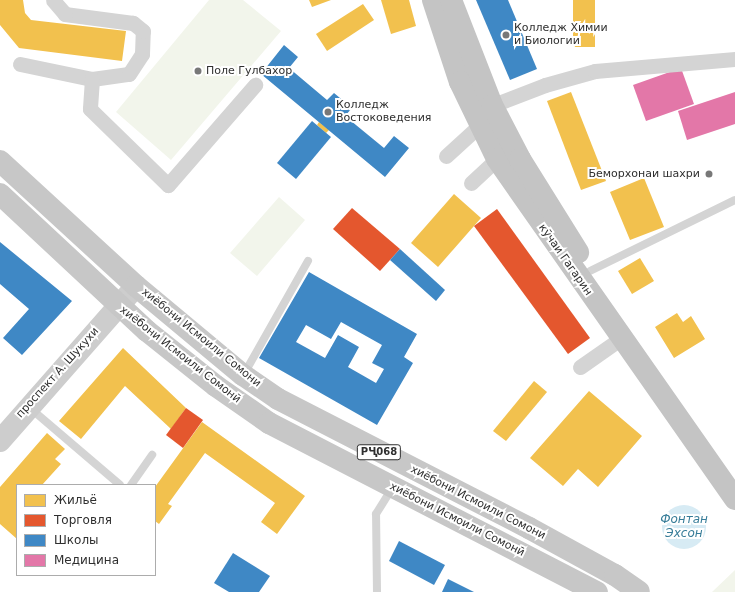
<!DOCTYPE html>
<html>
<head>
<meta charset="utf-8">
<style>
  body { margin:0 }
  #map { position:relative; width:735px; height:592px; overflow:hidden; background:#fff; font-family:"DejaVu Sans",sans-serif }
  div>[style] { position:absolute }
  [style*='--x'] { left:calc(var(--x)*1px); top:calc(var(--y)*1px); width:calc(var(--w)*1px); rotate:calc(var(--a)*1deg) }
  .green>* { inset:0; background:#f2f5eb }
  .water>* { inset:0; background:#d7ebf4 }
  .round { border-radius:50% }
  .homes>* { inset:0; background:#f2c14e }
  .shops>* { inset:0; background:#e4572e }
  .schools>* { inset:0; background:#3f88c5 }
  .health>* { inset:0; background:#e377a8 }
  .service>* { height:8px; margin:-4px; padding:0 4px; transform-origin:4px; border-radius:4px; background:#d4d4d4 }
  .minor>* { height:15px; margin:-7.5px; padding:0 7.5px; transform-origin:7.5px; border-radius:7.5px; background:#d4d4d4 }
  .secondary>* { height:22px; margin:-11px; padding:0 11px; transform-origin:11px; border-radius:11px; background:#cdcdcd }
  .primary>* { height:22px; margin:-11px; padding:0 11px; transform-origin:11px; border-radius:11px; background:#c7c7c7 }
  .trunk>* { height:22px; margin:-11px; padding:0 11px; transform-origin:11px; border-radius:11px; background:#c4c4c4 }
  .dots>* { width:11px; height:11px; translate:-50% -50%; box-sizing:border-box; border:2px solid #fff; border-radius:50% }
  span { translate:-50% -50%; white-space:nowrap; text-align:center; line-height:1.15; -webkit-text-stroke:4px #fff; paint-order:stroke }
  .shield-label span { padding:1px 3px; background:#fff; border:1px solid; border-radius:3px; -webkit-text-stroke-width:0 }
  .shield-label { font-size:10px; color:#2f2f2f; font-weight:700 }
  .poi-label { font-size:11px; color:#2f2f2f }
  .left { translate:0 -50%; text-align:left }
  .right { translate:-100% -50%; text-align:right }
  .street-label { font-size:11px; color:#2f2f2f }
  .water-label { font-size:12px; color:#367c98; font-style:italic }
  .legend { position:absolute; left:16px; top:484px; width:140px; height:92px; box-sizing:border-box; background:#fff; border:1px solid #acacac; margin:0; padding:5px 7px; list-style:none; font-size:12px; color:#2f2f2f }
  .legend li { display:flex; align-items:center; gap:8px; height:20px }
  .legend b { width:20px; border:1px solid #acacac }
</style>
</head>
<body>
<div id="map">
  <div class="green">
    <i style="clip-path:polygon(209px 0,243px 0,281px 31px,171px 160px,116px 112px)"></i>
    <i style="clip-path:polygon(279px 197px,305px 220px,257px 276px,230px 253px)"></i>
    <i style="clip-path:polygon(735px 570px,735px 592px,712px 592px)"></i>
  </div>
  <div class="water">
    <i class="round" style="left:662px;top:505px;width:44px;height:44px"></i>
  </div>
  <div class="homes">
    <i style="clip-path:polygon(0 0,23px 0,25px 13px,31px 20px,126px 31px,122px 61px,19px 48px,0 25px)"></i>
    <i style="clip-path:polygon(309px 0,331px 0,312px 7px)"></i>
    <i style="clip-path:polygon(381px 0,409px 0,416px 26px,391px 34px)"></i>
    <i style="clip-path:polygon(573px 0,595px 0,595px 47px,573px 47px)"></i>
    <i style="clip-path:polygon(363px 4px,374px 20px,327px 51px,316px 34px)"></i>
    <i style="clip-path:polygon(571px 92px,606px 181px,581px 190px,547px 101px)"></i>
    <i style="clip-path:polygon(319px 122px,329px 130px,326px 133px,317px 125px)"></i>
    <i style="clip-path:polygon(644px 178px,664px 227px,630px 240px,610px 192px)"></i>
    <i style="clip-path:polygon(454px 194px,481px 218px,438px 267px,411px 243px)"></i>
    <i style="clip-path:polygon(640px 258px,654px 281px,632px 294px,618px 271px)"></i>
    <i style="clip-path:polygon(677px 313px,683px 322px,691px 316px,705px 339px,674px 358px,655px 327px)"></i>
    <i style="clip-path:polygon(123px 348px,186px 408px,171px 429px,125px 386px,81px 439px,59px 421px)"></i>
    <i style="clip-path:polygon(534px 381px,547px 392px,506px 441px,493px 431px)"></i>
    <i style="clip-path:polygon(589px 391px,642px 436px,598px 487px,578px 469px,563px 486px,530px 458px)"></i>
    <i style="clip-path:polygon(202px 422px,305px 496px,277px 534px,261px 522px,275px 503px,205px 453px,168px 504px,172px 506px,159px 524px,155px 521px,155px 487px)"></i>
    <i style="clip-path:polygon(47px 433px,65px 449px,55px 459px,61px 464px,42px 485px,17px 485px,17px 539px,0 524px,0 487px)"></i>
  </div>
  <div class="shops">
    <i style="clip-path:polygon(352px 208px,400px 249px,380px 271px,333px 229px)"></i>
    <i style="clip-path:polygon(497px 209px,590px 338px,568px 354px,474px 226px)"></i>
    <i style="clip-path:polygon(186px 408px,203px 420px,183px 448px,166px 435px)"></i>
  </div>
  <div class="schools">
    <i style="clip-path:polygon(476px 0,508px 0,537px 69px,510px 80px)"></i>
    <i style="clip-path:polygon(284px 45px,298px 57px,289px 68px,327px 100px,334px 93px,352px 108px,345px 116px,384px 148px,394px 136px,409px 148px,385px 177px,261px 74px)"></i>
    <i style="clip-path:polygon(312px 121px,331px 137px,296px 179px,277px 163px)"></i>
    <i style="clip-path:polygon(0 242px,72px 301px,22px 355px,3px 338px,29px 309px,0 284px)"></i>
    <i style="clip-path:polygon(400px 249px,445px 290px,436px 301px,390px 260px)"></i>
    <i style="clip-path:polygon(evenodd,309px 272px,417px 334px,404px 357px,413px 363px,377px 425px,259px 358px,309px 272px,341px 322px,382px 345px,372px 363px,384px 369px,376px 383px,348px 367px,359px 347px,338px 335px,325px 358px,296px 342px,306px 325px,331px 339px,341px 322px)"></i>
    <i style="clip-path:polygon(399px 541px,445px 565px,434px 585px,389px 561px)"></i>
    <i style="clip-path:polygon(233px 553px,270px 576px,259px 592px,229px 592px,214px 583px)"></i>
    <i style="clip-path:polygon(448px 579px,474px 592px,442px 592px)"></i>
  </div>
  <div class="health">
    <i style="clip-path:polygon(681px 68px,694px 104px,646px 121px,633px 85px)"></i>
    <i style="clip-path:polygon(735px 92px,735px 124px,687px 140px,678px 111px)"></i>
  </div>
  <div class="service">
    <i style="--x:590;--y:271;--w:161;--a:-26.1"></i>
    <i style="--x:244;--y:374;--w:130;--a:-60.5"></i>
    <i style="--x:30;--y:408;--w:118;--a:40.5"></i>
    <i style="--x:131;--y:485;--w:37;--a:-55"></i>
    <i style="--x:377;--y:592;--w:78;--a:-90.7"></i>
    <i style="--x:376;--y:514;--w:31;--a:-58"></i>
  </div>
  <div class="minor">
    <i style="--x:20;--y:64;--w:74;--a:11.8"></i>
    <i style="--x:92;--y:79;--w:37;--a:-8"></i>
    <i style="--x:129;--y:74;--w:24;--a:-57"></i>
    <i style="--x:142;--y:54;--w:23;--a:-88"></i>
    <i style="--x:143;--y:31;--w:13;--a:-141"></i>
    <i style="--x:133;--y:23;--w:69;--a:-172.5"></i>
    <i style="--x:65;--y:14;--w:18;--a:-131"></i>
    <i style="--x:92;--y:79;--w:30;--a:94"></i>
    <i style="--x:90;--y:109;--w:109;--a:44.3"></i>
    <i style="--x:168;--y:185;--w:133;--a:-49"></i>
    <i style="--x:483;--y:109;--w:66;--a:-21.2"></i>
    <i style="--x:545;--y:85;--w:52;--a:-15.6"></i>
    <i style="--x:595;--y:71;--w:141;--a:-4.9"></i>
    <i style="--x:446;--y:156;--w:46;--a:-42.4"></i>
    <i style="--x:471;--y:183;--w:35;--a:-43"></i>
    <i style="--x:580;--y:367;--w:49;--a:-35"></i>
  </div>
  <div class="secondary">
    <i style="--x:0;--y:441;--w:206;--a:-48.7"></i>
  </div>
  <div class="primary">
    <i style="--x:0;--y:161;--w:185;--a:42.6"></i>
    <i style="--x:136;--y:286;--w:139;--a:39.8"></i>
    <i style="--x:243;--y:375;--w:42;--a:34.4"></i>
    <i style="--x:278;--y:399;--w:282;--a:27.2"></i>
    <i style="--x:529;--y:528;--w:98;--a:28.7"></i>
    <i style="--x:615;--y:575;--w:29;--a:35"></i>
    <i style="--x:0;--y:194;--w:201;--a:43"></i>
    <i style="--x:147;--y:331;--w:88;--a:38.6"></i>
    <i style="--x:216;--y:386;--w:65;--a:34.9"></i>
    <i style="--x:269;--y:423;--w:369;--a:27.3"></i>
  </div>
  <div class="trunk">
    <i style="--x:433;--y:0;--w:86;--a:71.8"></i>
    <i style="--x:460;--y:82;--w:85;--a:64.3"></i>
    <i style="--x:497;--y:159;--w:415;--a:55"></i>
    <i style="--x:451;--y:0;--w:113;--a:68.7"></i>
    <i style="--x:492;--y:105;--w:61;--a:62.6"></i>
    <i style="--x:520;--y:159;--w:110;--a:58.1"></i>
  </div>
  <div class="dots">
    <i style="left:506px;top:35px;background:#787878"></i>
    <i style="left:198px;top:71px;background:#787878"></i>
    <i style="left:328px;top:112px;background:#787878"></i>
    <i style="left:709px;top:174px;background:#787878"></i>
  </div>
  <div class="shield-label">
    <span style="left:379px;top:452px">РҶ068</span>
  </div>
  <div class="poi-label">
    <span class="left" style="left:514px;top:35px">Колледж Химии<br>и Биологии</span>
    <span class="left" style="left:206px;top:71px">Поле Гулбахор</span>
    <span class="left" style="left:336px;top:112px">Колледж<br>Востоковедения</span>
    <span class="right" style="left:700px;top:174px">Беморхонаи шахри</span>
  </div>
  <div class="street-label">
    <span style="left:565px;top:260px;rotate:55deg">кӯчаи Гагарин</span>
    <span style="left:201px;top:338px;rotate:39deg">хиёбони Исмоили Сомони</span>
    <span style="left:180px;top:355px;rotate:38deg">хиёбони Исмоили Сомонӣ</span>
    <span style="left:58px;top:373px;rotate:-48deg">проспект А. Шукухи</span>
    <span style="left:478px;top:503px;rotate:27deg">хиёбони Исмоили Сомони</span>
    <span style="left:457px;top:520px;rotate:27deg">хиёбони Исмоили Сомонӣ</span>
  </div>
  <div class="water-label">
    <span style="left:684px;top:527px">Фонтан<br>Эхсон</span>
  </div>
  <ul class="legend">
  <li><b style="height:11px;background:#f2c14e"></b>Жильё</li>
  <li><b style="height:11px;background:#e4572e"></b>Торговля</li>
  <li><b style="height:11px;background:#3f88c5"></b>Школы</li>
  <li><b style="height:11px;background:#e377a8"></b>Медицина</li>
  </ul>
</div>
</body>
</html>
